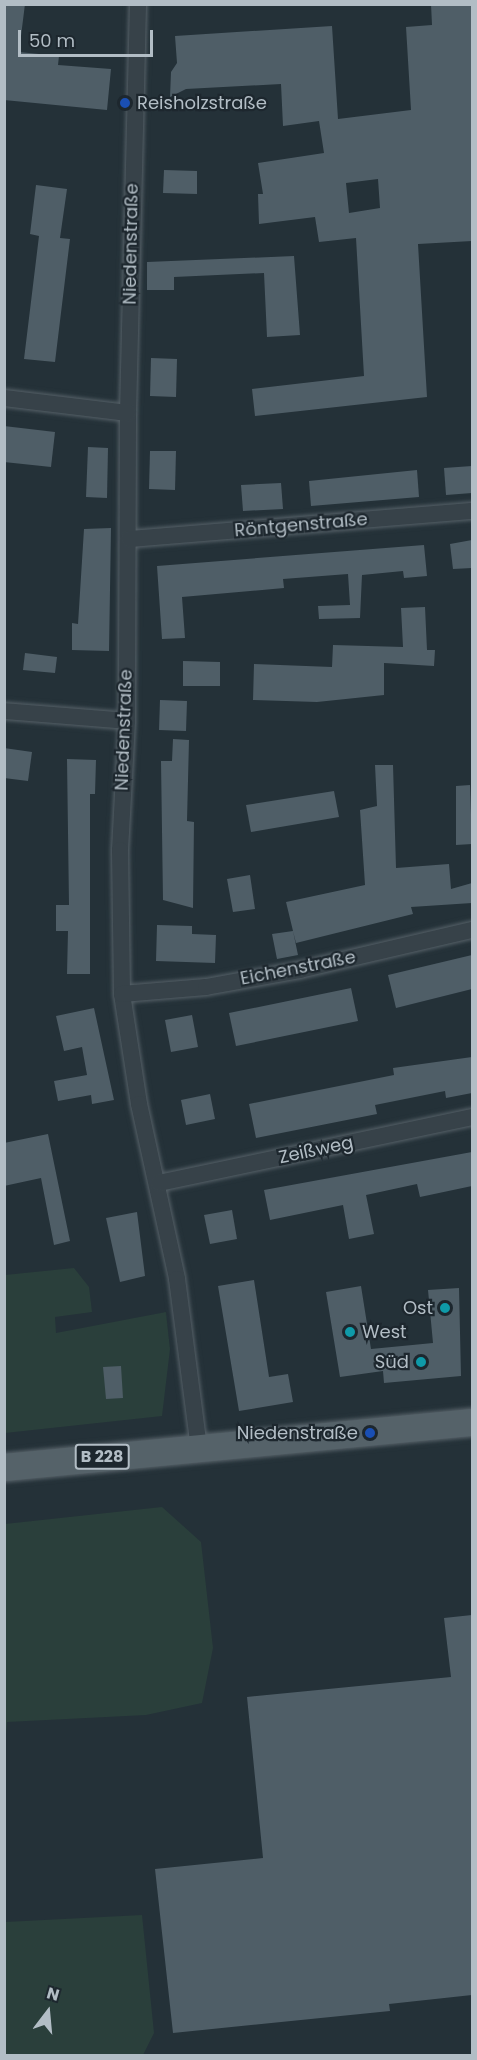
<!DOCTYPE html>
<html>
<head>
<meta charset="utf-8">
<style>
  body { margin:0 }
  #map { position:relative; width:477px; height:2060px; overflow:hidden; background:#243138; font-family:Poppins,sans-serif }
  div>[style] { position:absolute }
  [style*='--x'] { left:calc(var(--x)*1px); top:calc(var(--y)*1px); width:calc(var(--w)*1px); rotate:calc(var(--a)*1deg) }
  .green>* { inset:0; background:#2a3f3b }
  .building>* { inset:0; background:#4f5e67 }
  .roads { filter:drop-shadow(0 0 2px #556067) drop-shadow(0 0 2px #556067) }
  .minor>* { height:16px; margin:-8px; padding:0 8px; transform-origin:8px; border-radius:8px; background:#374249 }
  .primary>* { height:27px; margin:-13.5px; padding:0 13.5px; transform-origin:13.5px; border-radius:13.5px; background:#556269 }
  .dots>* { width:16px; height:16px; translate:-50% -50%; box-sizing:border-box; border:3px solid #1d272e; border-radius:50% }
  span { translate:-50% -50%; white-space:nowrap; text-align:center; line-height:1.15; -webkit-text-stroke:4.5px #1d272e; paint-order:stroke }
  .shield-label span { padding:2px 4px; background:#1d272e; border:2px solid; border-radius:4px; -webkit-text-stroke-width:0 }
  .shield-label { font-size:16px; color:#b2bdc5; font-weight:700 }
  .poi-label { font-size:18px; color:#b2bdc5 }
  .left { translate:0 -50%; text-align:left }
  .right { translate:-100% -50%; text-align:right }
  .street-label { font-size:18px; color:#b2bdc5 }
  .frame { position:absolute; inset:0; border:6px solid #b2bdc5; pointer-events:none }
  .north { position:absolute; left:18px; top:1982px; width:60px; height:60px; -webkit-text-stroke:4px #1d272e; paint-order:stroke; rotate:16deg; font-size:16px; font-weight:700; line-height:24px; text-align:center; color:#b2bdc5 }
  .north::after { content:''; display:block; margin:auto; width:21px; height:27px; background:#b2bdc5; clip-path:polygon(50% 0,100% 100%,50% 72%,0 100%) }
  .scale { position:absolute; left:18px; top:30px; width:135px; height:27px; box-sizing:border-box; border:3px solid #b2bdc5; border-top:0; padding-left:8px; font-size:18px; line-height:21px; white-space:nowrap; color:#b2bdc5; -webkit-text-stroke:4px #1d272e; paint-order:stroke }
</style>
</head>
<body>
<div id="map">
  <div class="green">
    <i style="clip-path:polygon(74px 1268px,89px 1287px,92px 1312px,55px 1317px,56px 1333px,166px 1312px,170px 1349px,162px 1416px,5px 1433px,5px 1275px)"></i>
    <i style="clip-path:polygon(162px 1507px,201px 1542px,213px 1648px,202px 1703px,146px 1715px,7px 1722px,5px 1748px,5px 1524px)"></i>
    <i style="clip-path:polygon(142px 1915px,154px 2033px,143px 2055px,5px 2055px,5px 1922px)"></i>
  </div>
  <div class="building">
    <i style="clip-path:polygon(4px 4px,25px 4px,19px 52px,59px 56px,58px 65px,111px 69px,107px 110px,4px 100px)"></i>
    <i style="clip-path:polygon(evenodd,431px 4px,472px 4px,472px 241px,418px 244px,427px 397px,255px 416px,252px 389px,364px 376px,356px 238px,319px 242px,315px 217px,259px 224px,258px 194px,263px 194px,258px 163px,324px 153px,319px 121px,283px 126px,281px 84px,186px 89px,170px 97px,171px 72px,177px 63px,175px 36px,332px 26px,338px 119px,411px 110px,406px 27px,432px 25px,431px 4px,378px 179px,380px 208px,349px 213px,346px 183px,378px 179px)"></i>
    <i style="clip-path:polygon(164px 170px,197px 171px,197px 194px,163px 193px)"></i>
    <i style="clip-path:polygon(36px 185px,67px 189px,60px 238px,70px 239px,55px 362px,24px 359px,39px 236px,30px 234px)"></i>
    <i style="clip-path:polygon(294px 256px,300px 335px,267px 337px,264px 273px,174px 277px,174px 290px,147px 290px,147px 262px)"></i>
    <i style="clip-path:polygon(151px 358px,177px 359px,176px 397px,150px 396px)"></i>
    <i style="clip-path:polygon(4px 426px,55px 432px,51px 467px,4px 462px)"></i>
    <i style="clip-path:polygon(88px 447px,108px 448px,107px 498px,86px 497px)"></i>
    <i style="clip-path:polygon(150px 451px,176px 451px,175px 490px,149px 489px)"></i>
    <i style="clip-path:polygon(472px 466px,472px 493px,446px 495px,444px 468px)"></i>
    <i style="clip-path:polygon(417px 470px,419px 497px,311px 506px,309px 481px)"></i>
    <i style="clip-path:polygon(281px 483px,283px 509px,243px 511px,241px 485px)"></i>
    <i style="clip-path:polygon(111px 528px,109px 651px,72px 650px,72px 623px,78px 624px,84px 529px)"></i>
    <i style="clip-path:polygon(472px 540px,472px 568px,453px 569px,450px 544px)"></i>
    <i style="clip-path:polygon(424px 545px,427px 576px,404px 578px,403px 571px,362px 575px,360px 618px,319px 619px,318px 606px,350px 605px,348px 574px,283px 579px,284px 588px,182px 597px,185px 638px,162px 639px,157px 566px)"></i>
    <i style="clip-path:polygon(425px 607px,427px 650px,435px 650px,434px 666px,384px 663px,384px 695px,317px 702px,253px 700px,254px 664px,332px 667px,333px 645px,403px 647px,401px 608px)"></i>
    <i style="clip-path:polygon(25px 653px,57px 657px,55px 673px,23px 670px)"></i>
    <i style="clip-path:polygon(183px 661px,220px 662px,220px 686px,183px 686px)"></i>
    <i style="clip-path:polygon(160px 700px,187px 701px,186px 731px,159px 730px)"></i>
    <i style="clip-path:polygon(173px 739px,189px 740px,187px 821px,194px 822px,193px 908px,163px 900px,161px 761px,172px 761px)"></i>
    <i style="clip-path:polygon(4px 748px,32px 752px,28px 781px,4px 778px)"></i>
    <i style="clip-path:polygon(67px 759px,96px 760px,95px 794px,90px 794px,90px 974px,67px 974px,68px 931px,56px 931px,56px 905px,69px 905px)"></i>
    <i style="clip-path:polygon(375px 765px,393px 765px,396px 868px,449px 864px,451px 889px,472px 883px,472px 903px,411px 907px,413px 914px,296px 943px,293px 931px,298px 955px,277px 959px,272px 934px,293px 931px,286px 902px,365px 885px,360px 810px,377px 806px)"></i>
    <i style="clip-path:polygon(470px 785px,472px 844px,456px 845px,456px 786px)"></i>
    <i style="clip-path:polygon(334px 791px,339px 817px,251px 832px,246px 805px)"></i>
    <i style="clip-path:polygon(250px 875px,255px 909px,233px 912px,227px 879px)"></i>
    <i style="clip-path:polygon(157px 925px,192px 926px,192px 934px,216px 935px,215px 963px,156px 961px)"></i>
    <i style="clip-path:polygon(472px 955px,472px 989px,396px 1008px,388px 975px)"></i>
    <i style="clip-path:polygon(351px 988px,358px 1021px,236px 1046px,229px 1013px)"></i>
    <i style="clip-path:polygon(94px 1008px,114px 1100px,92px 1104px,91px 1095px,58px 1101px,54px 1081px,87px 1075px,82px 1047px,64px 1051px,56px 1016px)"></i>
    <i style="clip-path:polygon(192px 1015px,198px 1047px,171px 1052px,165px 1020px)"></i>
    <i style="clip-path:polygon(472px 1057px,472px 1093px,446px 1098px,445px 1091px,375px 1105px,377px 1114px,256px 1138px,249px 1104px,394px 1075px,393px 1068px)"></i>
    <i style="clip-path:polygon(210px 1094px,215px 1119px,186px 1125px,181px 1100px)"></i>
    <i style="clip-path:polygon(48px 1134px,70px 1241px,54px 1245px,41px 1178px,4px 1186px,4px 1143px)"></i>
    <i style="clip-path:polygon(472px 1152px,472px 1186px,420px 1197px,417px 1184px,366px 1195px,374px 1234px,349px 1239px,343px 1205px,270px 1220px,264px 1190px)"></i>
    <i style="clip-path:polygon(232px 1210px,237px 1239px,210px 1244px,204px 1215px)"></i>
    <i style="clip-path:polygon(137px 1212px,145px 1276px,120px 1282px,106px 1218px)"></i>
    <i style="clip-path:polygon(254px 1280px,269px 1377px,288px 1374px,293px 1402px,239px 1411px,218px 1286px)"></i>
    <i style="clip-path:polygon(361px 1286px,371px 1349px,433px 1343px,428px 1290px,459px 1288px,461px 1376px,384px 1383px,383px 1371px,340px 1377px,326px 1292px)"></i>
    <i style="clip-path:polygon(121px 1366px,123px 1398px,106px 1399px,103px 1367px)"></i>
    <i style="clip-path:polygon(472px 1615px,472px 1995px,389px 2004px,390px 2011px,173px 2033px,155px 1869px,263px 1858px,247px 1697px,451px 1677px,444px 1618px)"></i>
  </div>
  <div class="roads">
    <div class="minor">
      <i style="--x:138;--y:4;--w:409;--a:91.4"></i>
      <i style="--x:128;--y:413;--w:308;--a:90.2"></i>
      <i style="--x:127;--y:721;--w:129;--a:93.1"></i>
      <i style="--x:120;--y:850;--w:144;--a:89.2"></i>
      <i style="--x:122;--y:994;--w:111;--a:81.2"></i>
      <i style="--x:139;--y:1104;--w:179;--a:77.7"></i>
      <i style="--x:177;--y:1279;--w:171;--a:82.6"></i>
      <i style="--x:4;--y:398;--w:125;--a:6.9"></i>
      <i style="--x:129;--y:539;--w:344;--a:-4.7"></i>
      <i style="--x:4;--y:711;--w:123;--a:4.6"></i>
      <i style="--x:122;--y:994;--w:84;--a:-4.8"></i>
      <i style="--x:206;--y:987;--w:96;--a:-10.3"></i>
      <i style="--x:300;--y:970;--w:177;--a:-13.1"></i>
      <i style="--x:159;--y:1183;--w:320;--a:-11.9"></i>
    </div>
    <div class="primary">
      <i style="--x:4;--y:1467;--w:470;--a:-5.5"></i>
    </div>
  </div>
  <div class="dots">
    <i style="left:125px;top:103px;background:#1a4fb4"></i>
    <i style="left:445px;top:1308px;background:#0f9aa8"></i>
    <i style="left:350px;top:1332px;background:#0f9aa8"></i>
    <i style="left:421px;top:1362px;background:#0f9aa8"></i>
    <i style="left:370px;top:1433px;background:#1a4fb4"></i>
  </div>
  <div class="shield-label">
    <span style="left:102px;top:1457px">B 228</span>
  </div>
  <div class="poi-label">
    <span class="left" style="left:137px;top:103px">Reisholzstraße</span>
    <span class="right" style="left:433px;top:1308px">Ost</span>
    <span class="left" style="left:362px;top:1332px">West</span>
    <span class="right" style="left:409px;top:1362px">Süd</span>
    <span class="right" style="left:358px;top:1433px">Niedenstraße</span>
  </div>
  <div class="street-label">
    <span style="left:131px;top:244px;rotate:-89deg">Niedenstraße</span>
    <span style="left:301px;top:525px;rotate:-5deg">Röntgenstraße</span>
    <span style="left:124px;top:730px;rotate:-88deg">Niedenstraße</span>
    <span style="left:298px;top:968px;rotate:-11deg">Eichenstraße</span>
    <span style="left:316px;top:1150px;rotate:-12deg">Zeißweg</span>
  </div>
  <div class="frame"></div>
  <div class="north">N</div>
  <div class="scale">50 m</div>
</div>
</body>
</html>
